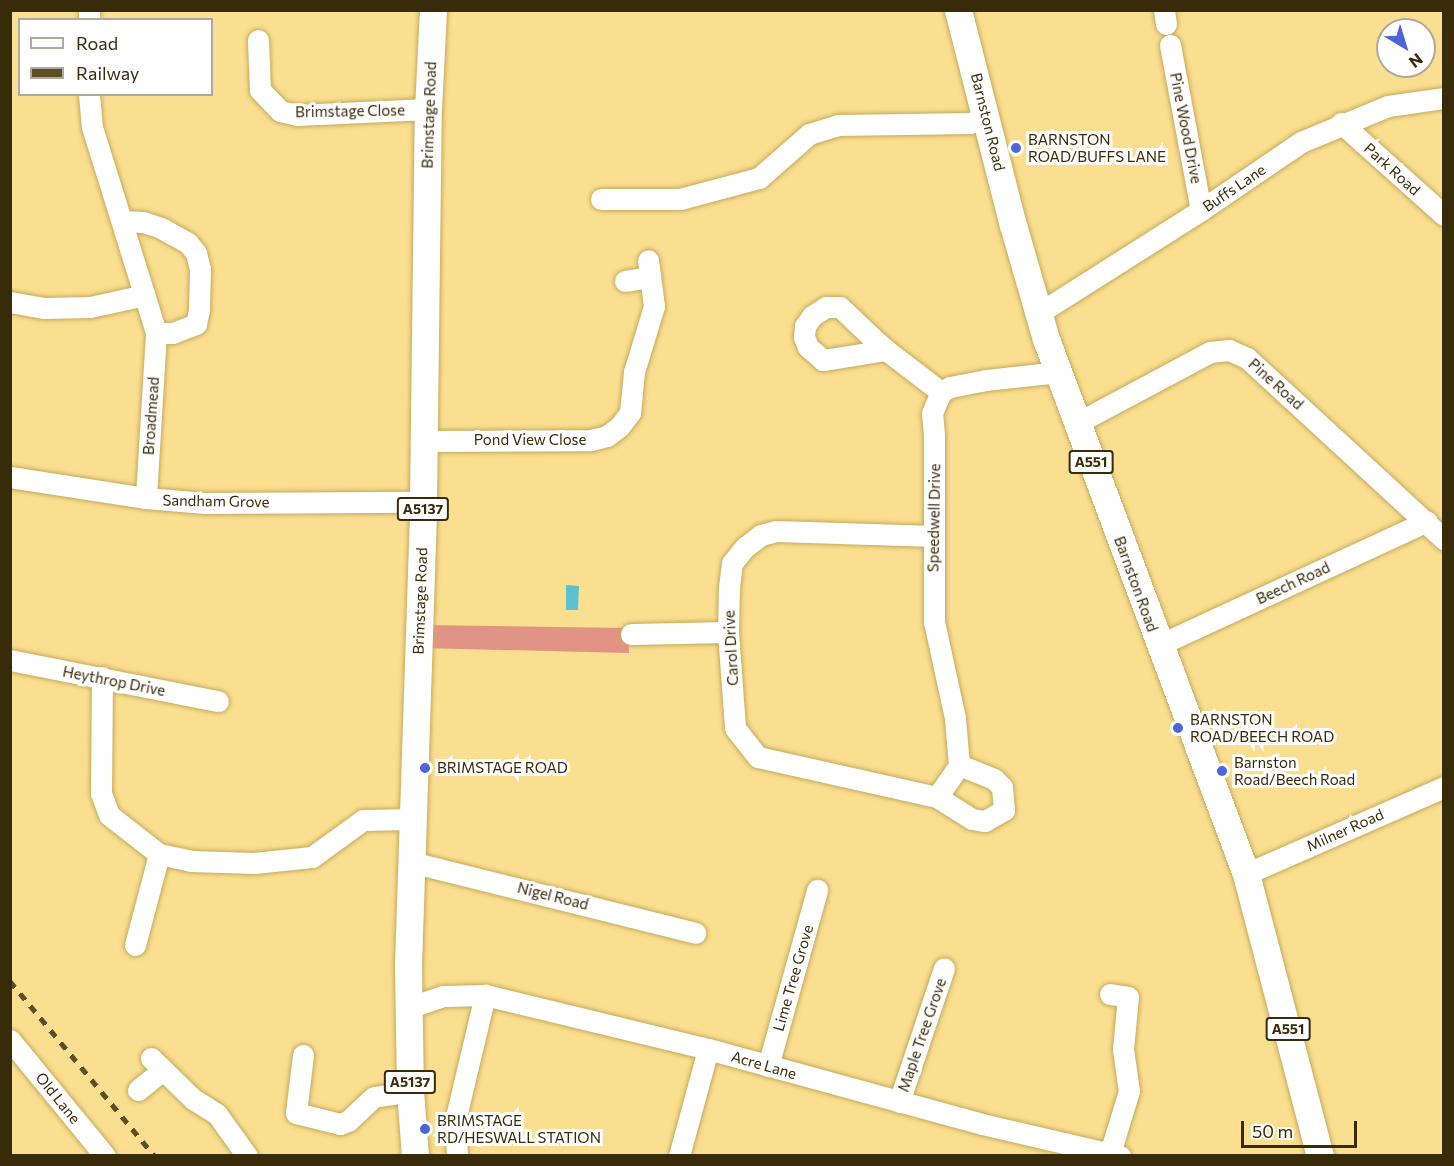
<!DOCTYPE html>
<html>
<head>
<meta charset="utf-8">
<style>
  body { margin:0 }
  #map { position:relative; width:1454px; height:1166px; overflow:hidden; background:#fbdf90; font-family:Commissioner,sans-serif }
  div>[style] { position:absolute }
  [style*='--x'] { left:calc(var(--x)*1px); top:calc(var(--y)*1px); width:calc(var(--w)*1px); rotate:calc(var(--a)*1deg) }
  .forest>* { inset:0; background:#e19486 }
  .water>* { inset:0; background:#5dc1d2 }
  .roads { filter:drop-shadow(0 0 2px #c5aa5c) drop-shadow(0 0 2px #c5aa5c) }
  .minor>* { height:21px; margin:-10.5px; padding:0 10.5px; transform-origin:10.5px; border-radius:10.5px; background:#fff }
  .major>* { height:27px; margin:-13.5px; padding:0 13.5px; transform-origin:13.5px; border-radius:13.5px; background:#fff }
  .rail>* { height:4.5px; margin-top:-2.25px; transform-origin:0; background:repeating-linear-gradient(90deg,#5d4e24 0 8px,transparent 0 16px) }
  .dots>* { width:16px; height:16px; translate:-50% -50%; box-sizing:border-box; border:3px solid #fff; border-radius:50% }
  span { translate:-50% -50%; white-space:nowrap; text-align:center; line-height:1.15; -webkit-text-stroke:6px #fff; paint-order:stroke }
  .shield-label span { padding:2px 4px; background:#fff; border:2px solid; border-radius:4px; -webkit-text-stroke-width:0 }
  .shield-label { font-size:14px; color:#372b0a; font-weight:700 }
  .street-label { font-size:15px; color:#372b0a }
  .poi-label { font-size:15px; color:#372b0a }
  .left { translate:0 -50%; text-align:left }
  .frame { position:absolute; inset:0; border:12px solid #372b0a; pointer-events:none }
  .legend { position:absolute; left:18px; top:18px; width:195px; height:78px; box-sizing:border-box; background:#fff; border:2px solid #afaa9d; margin:0; padding:8px 10px; list-style:none; font-size:18px; color:#372b0a }
  .legend li { display:flex; align-items:center; gap:12px; height:30px }
  .legend b { width:30px; border:2px solid #afaa9d }
  .north { position:absolute; left:1376px; top:18px; width:60px; height:60px; box-sizing:border-box; background:#fff; border:2px solid #afaa9d; border-radius:50%; rotate:142deg; font-size:16px; font-weight:700; line-height:24px; text-align:center; color:#372b0a }
  .north::after { content:''; display:block; margin:auto; width:21px; height:27px; background:#4d65da; clip-path:polygon(50% 0,100% 100%,50% 72%,0 100%) }
  .scale { position:absolute; left:1241px; top:1121px; width:116px; height:27px; box-sizing:border-box; border:3px solid #372b0a; border-top:0; padding-left:8px; font-size:18px; line-height:21px; white-space:nowrap; color:#372b0a; -webkit-text-stroke:4px #fff; paint-order:stroke }
</style>
</head>
<body>
<div id="map">
  <div class="forest">
    <i style="clip-path:polygon(423px 625px,628px 628px,629px 653px,422px 648px)"></i>
  </div>
  <div class="water">
    <i style="clip-path:polygon(566px 585px,579px 586px,578px 610px,566px 610px)"></i>
  </div>
  <div class="roads">
    <div class="minor">
      <i style="--x:1164;--y:10;--w:14;--a:82"></i>
      <i style="--x:89;--y:20;--w:10;--a:-90"></i>
      <i style="--x:258;--y:40;--w:50;--a:87.7"></i>
      <i style="--x:260;--y:90;--w:29;--a:46"></i>
      <i style="--x:280;--y:111;--w:17;--a:13"></i>
      <i style="--x:297;--y:115;--w:131;--a:-2.6"></i>
      <i style="--x:1170;--y:45;--w:168;--a:79.4"></i>
      <i style="--x:89;--y:94;--w:33;--a:85"></i>
      <i style="--x:92;--y:127;--w:216;--a:72.7"></i>
      <i style="--x:156;--y:333;--w:165;--a:93.5"></i>
      <i style="--x:1341;--y:123;--w:138;--a:41.8"></i>
      <i style="--x:601;--y:199;--w:79;--a:0"></i>
      <i style="--x:680;--y:199;--w:82;--a:-14.9"></i>
      <i style="--x:759;--y:178;--w:67;--a:-41.3"></i>
      <i style="--x:809;--y:134;--w:30;--a:-17"></i>
      <i style="--x:838;--y:125;--w:132;--a:-0.9"></i>
      <i style="--x:970;--y:123;--w:18;--a:-19"></i>
      <i style="--x:122;--y:221;--w:21;--a:3"></i>
      <i style="--x:143;--y:222;--w:19;--a:18"></i>
      <i style="--x:161;--y:228;--w:31;--a:29"></i>
      <i style="--x:188;--y:243;--w:13;--a:51"></i>
      <i style="--x:196;--y:253;--w:16;--a:76"></i>
      <i style="--x:200;--y:269;--w:41;--a:91.4"></i>
      <i style="--x:199;--y:310;--w:14;--a:102"></i>
      <i style="--x:196;--y:324;--w:25;--a:159"></i>
      <i style="--x:173;--y:333;--w:17;--a:180"></i>
      <i style="--x:625;--y:281;--w:25;--a:-9"></i>
      <i style="--x:10;--y:302;--w:35;--a:10"></i>
      <i style="--x:44;--y:308;--w:46;--a:-1.2"></i>
      <i style="--x:90;--y:307;--w:56;--a:-12.3"></i>
      <i style="--x:1039;--y:313;--w:192;--a:-32.4"></i>
      <i style="--x:1201;--y:210;--w:121;--a:-34.2"></i>
      <i style="--x:1301;--y:142;--w:94;--a:-22.5"></i>
      <i style="--x:1388;--y:106;--w:57;--a:-8.1"></i>
      <i style="--x:886;--y:350;--w:64;--a:171"></i>
      <i style="--x:823;--y:360;--w:20;--a:-139"></i>
      <i style="--x:808;--y:347;--w:11;--a:-112"></i>
      <i style="--x:804;--y:337;--w:11;--a:-85"></i>
      <i style="--x:805;--y:326;--w:12;--a:-55"></i>
      <i style="--x:812;--y:316;--w:17;--a:-33"></i>
      <i style="--x:826;--y:307;--w:14;--a:0"></i>
      <i style="--x:840;--y:307;--w:52;--a:43.5"></i>
      <i style="--x:878;--y:343;--w:11;--a:41"></i>
      <i style="--x:886;--y:350;--w:69;--a:37.4"></i>
      <i style="--x:1077;--y:423;--w:151;--a:-28.1"></i>
      <i style="--x:1210;--y:352;--w:19;--a:-6"></i>
      <i style="--x:1229;--y:350;--w:20;--a:24"></i>
      <i style="--x:1247;--y:358;--w:268;--a:42.6"></i>
      <i style="--x:424;--y:441;--w:167;--a:-0.3"></i>
      <i style="--x:591;--y:440;--w:16;--a:-14"></i>
      <i style="--x:607;--y:436;--w:15;--a:-37"></i>
      <i style="--x:619;--y:427;--w:18;--a:-52"></i>
      <i style="--x:630;--y:413;--w:41;--a:-84.4"></i>
      <i style="--x:634;--y:372;--w:69;--a:-73.1"></i>
      <i style="--x:654;--y:306;--w:46;--a:-97.4"></i>
      <i style="--x:10;--y:477;--w:138;--a:8.8"></i>
      <i style="--x:146;--y:498;--w:59;--a:4.8"></i>
      <i style="--x:205;--y:503;--w:218;--a:-0.3"></i>
      <i style="--x:934;--y:536;--w:158;--a:-178.2"></i>
      <i style="--x:776;--y:531;--w:16;--a:165"></i>
      <i style="--x:761;--y:535;--w:20;--a:143"></i>
      <i style="--x:745;--y:547;--w:21;--a:129"></i>
      <i style="--x:732;--y:563;--w:23;--a:97"></i>
      <i style="--x:729;--y:586;--w:46;--a:91.2"></i>
      <i style="--x:728;--y:632;--w:96;--a:85.8"></i>
      <i style="--x:735;--y:728;--w:37;--a:52"></i>
      <i style="--x:758;--y:757;--w:183;--a:12.6"></i>
      <i style="--x:937;--y:797;--w:41;--a:32.2"></i>
      <i style="--x:972;--y:819;--w:13;--a:9"></i>
      <i style="--x:985;--y:821;--w:22;--a:-30"></i>
      <i style="--x:1004;--y:810;--w:23;--a:-95"></i>
      <i style="--x:1002;--y:787;--w:11;--a:-135"></i>
      <i style="--x:994;--y:779;--w:38;--a:-158"></i>
      <i style="--x:631;--y:634;--w:97;--a:-1.2"></i>
      <i style="--x:1159;--y:645;--w:295;--a:-24.8"></i>
      <i style="--x:10;--y:660;--w:212;--a:11.2"></i>
      <i style="--x:102;--y:677;--w:116;--a:90.5"></i>
      <i style="--x:101;--y:793;--w:23;--a:70"></i>
      <i style="--x:109;--y:815;--w:63;--a:38"></i>
      <i style="--x:159;--y:854;--w:33;--a:12"></i>
      <i style="--x:191;--y:861;--w:63;--a:1.8"></i>
      <i style="--x:254;--y:863;--w:58;--a:-5.9"></i>
      <i style="--x:312;--y:857;--w:63;--a:-36"></i>
      <i style="--x:363;--y:820;--w:49;--a:-1.2"></i>
      <i style="--x:937;--y:797;--w:39;--a:-55"></i>
      <i style="--x:959;--y:765;--w:47;--a:-94.9"></i>
      <i style="--x:955;--y:718;--w:98;--a:-102.3"></i>
      <i style="--x:934;--y:622;--w:187;--a:-90"></i>
      <i style="--x:934;--y:435;--w:22;--a:-95"></i>
      <i style="--x:932;--y:413;--w:23;--a:-67"></i>
      <i style="--x:941;--y:392;--w:10;--a:-29"></i>
      <i style="--x:950;--y:387;--w:37;--a:-11"></i>
      <i style="--x:986;--y:380;--w:72;--a:-6.3"></i>
      <i style="--x:411;--y:862;--w:293;--a:14"></i>
      <i style="--x:1246;--y:874;--w:216;--a:-23.7"></i>
      <i style="--x:135;--y:945;--w:94;--a:-75.2"></i>
      <i style="--x:1110;--y:994;--w:18;--a:9"></i>
      <i style="--x:1128;--y:997;--w:52;--a:95.5"></i>
      <i style="--x:1123;--y:1049;--w:42;--a:81.9"></i>
      <i style="--x:1129;--y:1091;--w:65;--a:107"></i>
      <i style="--x:408;--y:1008;--w:37;--a:-19"></i>
      <i style="--x:443;--y:996;--w:42;--a:-1.4"></i>
      <i style="--x:485;--y:995;--w:229;--a:13.6"></i>
      <i style="--x:708;--y:1049;--w:284;--a:15.3"></i>
      <i style="--x:982;--y:1124;--w:142;--a:13.1"></i>
      <i style="--x:10;--y:1040;--w:150;--a:50.7"></i>
      <i style="--x:303;--y:1055;--w:58;--a:96.9"></i>
      <i style="--x:296;--y:1113;--w:45;--a:14"></i>
      <i style="--x:340;--y:1124;--w:9;--a:-21"></i>
      <i style="--x:348;--y:1121;--w:35;--a:-43"></i>
      <i style="--x:374;--y:1097;--w:36;--a:-9"></i>
      <i style="--x:151;--y:1058;--w:59;--a:44.3"></i>
      <i style="--x:193;--y:1099;--w:28;--a:32"></i>
      <i style="--x:217;--y:1114;--w:52;--a:54.5"></i>
      <i style="--x:768;--y:1066;--w:183;--a:-74.4"></i>
      <i style="--x:138;--y:1090;--w:32;--a:-39"></i>
      <i style="--x:899;--y:1102;--w:141;--a:-71.4"></i>
      <i style="--x:457;--y:1156;--w:35;--a:-93"></i>
      <i style="--x:455;--y:1121;--w:130;--a:-76.6"></i>
      <i style="--x:679;--y:1156;--w:111;--a:-74.8"></i>
    </div>
    <div class="major">
      <i style="--x:958;--y:10;--w:222;--a:75.7"></i>
      <i style="--x:1013;--y:225;--w:119;--a:73.9"></i>
      <i style="--x:1046;--y:339;--w:571;--a:69.5"></i>
      <i style="--x:1246;--y:874;--w:292;--a:75.3"></i>
      <i style="--x:415;--y:1156;--w:65;--a:-94.4"></i>
      <i style="--x:410;--y:1091;--w:126;--a:-90.9"></i>
      <i style="--x:408;--y:965;--w:463;--a:-88.1"></i>
      <i style="--x:423;--y:502;--w:393;--a:-89.3"></i>
      <i style="--x:428;--y:109;--w:99;--a:-87.1"></i>
    </div>
  </div>
  <div class="rail">
    <i style="--x:10;--y:981;--w:227;--a:50.4"></i>
  </div>
  <div class="dots">
    <i style="left:1016px;top:148px;background:#4d65da"></i>
    <i style="left:1178px;top:728px;background:#4d65da"></i>
    <i style="left:425px;top:768px;background:#4d65da"></i>
    <i style="left:1222px;top:771px;background:#4d65da"></i>
    <i style="left:425px;top:1129px;background:#4d65da"></i>
  </div>
  <div class="shield-label">
    <span style="left:1091px;top:462px">A551</span>
    <span style="left:423px;top:509px">A5137</span>
    <span style="left:1288px;top:1029px">A551</span>
    <span style="left:410px;top:1082px">A5137</span>
  </div>
  <div class="street-label">
    <span style="left:350px;top:111px;rotate:-1deg">Brimstage Close</span>
    <span style="left:429px;top:115px;rotate:-88deg">Brimstage Road</span>
    <span style="left:988px;top:122px;rotate:76deg">Barnston Road</span>
    <span style="left:1186px;top:128px;rotate:79deg">Pine Wood Drive</span>
    <span style="left:1392px;top:169px;rotate:42deg">Park Road</span>
    <span style="left:1234px;top:188px;rotate:-34deg">Buffs Lane</span>
    <span style="left:1276px;top:384px;rotate:42deg">Pine Road</span>
    <span style="left:151px;top:416px;rotate:-86deg">Broadmead</span>
    <span style="left:530px;top:440px">Pond View Close</span>
    <span style="left:216px;top:501px;rotate:1deg">Sandham Grove</span>
    <span style="left:934px;top:518px;rotate:-89deg">Speedwell Drive</span>
    <span style="left:1293px;top:583px;rotate:-25deg">Beech Road</span>
    <span style="left:1136px;top:584px;rotate:70deg">Barnston Road</span>
    <span style="left:420px;top:601px;rotate:-88deg">Brimstage Road</span>
    <span style="left:731px;top:648px;rotate:-93deg">Carol Drive</span>
    <span style="left:114px;top:681px;rotate:11deg">Heythrop Drive</span>
    <span style="left:1345px;top:830px;rotate:-24deg">Milner Road</span>
    <span style="left:553px;top:896px;rotate:14deg">Nigel Road</span>
    <span style="left:793px;top:978px;rotate:-74deg">Lime Tree Grove</span>
    <span style="left:922px;top:1035px;rotate:-71deg">Maple Tree Grove</span>
    <span style="left:764px;top:1065px;rotate:16deg">Acre Lane</span>
    <span style="left:58px;top:1098px;rotate:51deg">Old Lane</span>
  </div>
  <div class="poi-label">
    <span class="left" style="left:1028px;top:148px">BARNSTON<br>ROAD/BUFFS LANE</span>
    <span class="left" style="left:1190px;top:728px">BARNSTON<br>ROAD/BEECH ROAD</span>
    <span class="left" style="left:1234px;top:771px">Barnston<br>Road/Beech Road</span>
    <span class="left" style="left:437px;top:768px">BRIMSTAGE ROAD</span>
    <span class="left" style="left:437px;top:1129px">BRIMSTAGE<br>RD/HESWALL STATION</span>
  </div>
  <div class="frame"></div>
  <ul class="legend">
  <li><b style="height:8px;background:#fff"></b>Road</li>
  <li><b style="height:8px;background:#5d4e24"></b>Railway</li>
  </ul>
  <div class="north">N</div>
  <div class="scale">50 m</div>
</div>
</body>
</html>
